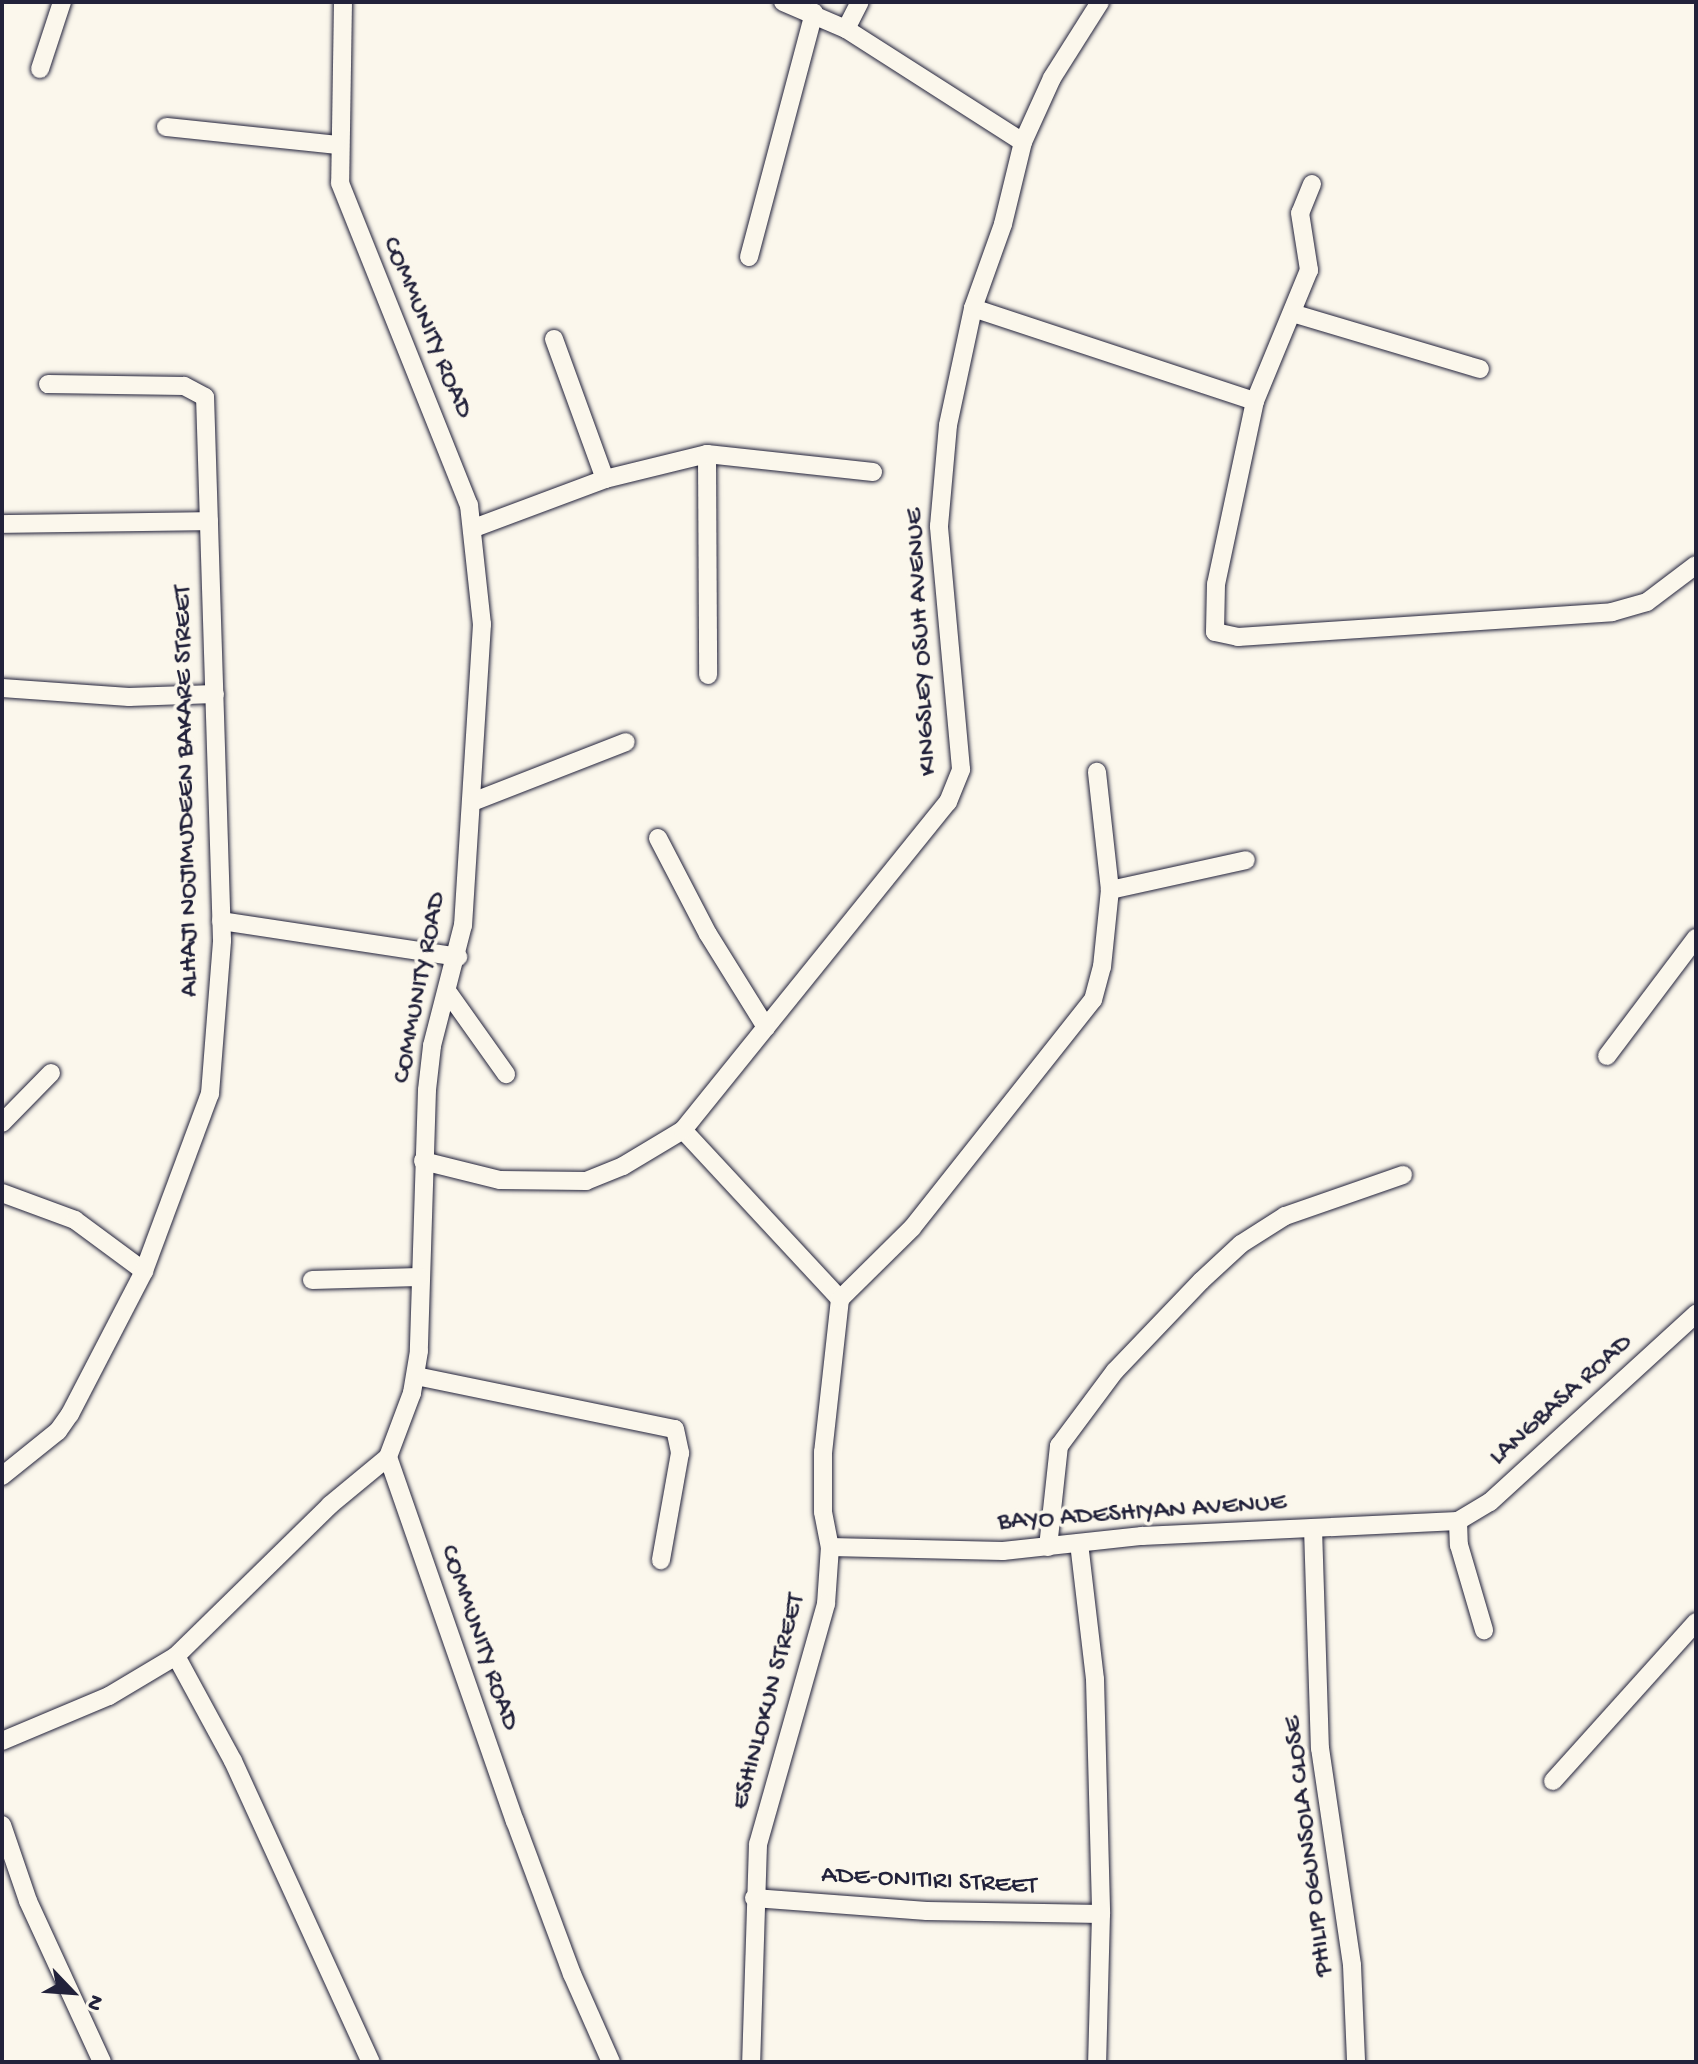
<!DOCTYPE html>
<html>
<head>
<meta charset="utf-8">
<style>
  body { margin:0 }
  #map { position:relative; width:1698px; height:2064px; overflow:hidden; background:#fbf7ec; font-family:"Gochi Hand",sans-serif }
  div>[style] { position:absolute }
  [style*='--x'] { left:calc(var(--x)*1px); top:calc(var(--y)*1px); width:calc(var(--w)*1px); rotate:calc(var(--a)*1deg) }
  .roads { filter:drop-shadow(0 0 2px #22223b) drop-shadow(0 0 2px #22223b) }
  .minor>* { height:18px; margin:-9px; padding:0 9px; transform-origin:9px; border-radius:9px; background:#fbf7ec }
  span { translate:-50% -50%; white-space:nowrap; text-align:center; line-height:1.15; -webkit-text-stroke:7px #fbf7ec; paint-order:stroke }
  .street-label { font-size:26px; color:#22223b }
  .frame { position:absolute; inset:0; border:4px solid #22223b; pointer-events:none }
  .north { position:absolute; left:32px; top:1952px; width:80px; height:80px; -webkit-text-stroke:6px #fbf7ec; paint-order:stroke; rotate:115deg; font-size:22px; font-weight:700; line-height:32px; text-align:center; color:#22223b }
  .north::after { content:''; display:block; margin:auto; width:28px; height:36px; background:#22223b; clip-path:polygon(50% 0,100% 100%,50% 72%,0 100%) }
</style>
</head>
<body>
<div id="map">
  <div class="roads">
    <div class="minor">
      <i style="--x:343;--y:2;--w:181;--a:90.9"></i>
      <i style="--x:340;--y:183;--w:347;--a:68.2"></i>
      <i style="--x:469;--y:505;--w:120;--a:83.8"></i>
      <i style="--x:482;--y:624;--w:302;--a:93.6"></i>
      <i style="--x:463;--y:925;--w:125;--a:104.4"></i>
      <i style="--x:432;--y:1046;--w:44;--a:96.5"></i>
      <i style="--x:427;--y:1090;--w:261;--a:91.8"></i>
      <i style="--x:419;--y:1351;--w:43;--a:99.5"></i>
      <i style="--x:412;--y:1393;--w:68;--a:110.6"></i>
      <i style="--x:388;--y:1457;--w:386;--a:70.8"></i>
      <i style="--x:515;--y:1821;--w:163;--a:69.6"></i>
      <i style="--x:572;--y:1974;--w:96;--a:66.1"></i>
      <i style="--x:783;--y:2;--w:69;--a:23.2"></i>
      <i style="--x:846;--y:29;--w:210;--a:32.6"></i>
      <i style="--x:846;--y:29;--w:30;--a:-63"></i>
      <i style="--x:40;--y:69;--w:71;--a:-71.8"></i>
      <i style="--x:166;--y:127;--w:171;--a:6"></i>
      <i style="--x:1312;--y:184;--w:31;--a:112"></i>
      <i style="--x:1300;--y:213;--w:58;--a:81"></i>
      <i style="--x:1309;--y:270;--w:142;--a:112.4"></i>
      <i style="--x:1255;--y:401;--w:187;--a:102"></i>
      <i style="--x:1216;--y:584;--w:48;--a:91.2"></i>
      <i style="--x:1215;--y:632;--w:24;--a:12"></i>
      <i style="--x:1238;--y:637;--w:375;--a:-3.8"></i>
      <i style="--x:1612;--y:612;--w:36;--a:-16"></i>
      <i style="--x:1647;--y:602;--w:61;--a:-37.1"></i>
      <i style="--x:749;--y:257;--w:253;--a:-75.1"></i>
      <i style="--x:973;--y:308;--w:297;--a:18.3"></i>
      <i style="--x:1292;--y:313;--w:196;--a:16.6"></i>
      <i style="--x:554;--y:339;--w:149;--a:70"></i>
      <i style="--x:707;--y:454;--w:221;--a:89.7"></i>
      <i style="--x:2;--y:524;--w:207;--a:-0.8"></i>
      <i style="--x:474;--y:528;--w:140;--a:-20.5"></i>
      <i style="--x:605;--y:479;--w:105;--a:-13.8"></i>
      <i style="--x:707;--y:454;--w:167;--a:6.2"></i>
      <i style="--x:2;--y:688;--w:127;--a:4.1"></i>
      <i style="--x:129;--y:697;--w:86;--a:-2"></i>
      <i style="--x:472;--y:802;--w:165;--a:-21.3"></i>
      <i style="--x:658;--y:838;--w:108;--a:62.5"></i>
      <i style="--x:708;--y:934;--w:110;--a:58.1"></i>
      <i style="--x:1110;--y:890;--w:139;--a:-12.4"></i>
      <i style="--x:221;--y:921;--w:240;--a:8.6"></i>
      <i style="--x:447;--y:991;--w:102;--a:54.6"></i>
      <i style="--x:1607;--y:1056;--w:148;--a:-53"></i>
      <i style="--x:2;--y:1123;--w:70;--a:-45.6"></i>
      <i style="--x:683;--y:1130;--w:231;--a:47.1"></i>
      <i style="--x:840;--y:1299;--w:154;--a:96.3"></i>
      <i style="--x:823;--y:1452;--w:60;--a:90"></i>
      <i style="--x:823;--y:1512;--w:36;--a:79"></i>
      <i style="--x:830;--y:1547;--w:57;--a:94"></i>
      <i style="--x:826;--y:1604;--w:249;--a:105.8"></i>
      <i style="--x:758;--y:1844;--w:218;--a:91.8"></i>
      <i style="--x:423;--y:1161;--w:79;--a:13.9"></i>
      <i style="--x:500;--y:1180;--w:86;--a:0.7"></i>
      <i style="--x:586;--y:1181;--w:40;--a:-22"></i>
      <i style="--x:623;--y:1166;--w:70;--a:-31"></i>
      <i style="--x:683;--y:1130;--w:422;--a:-51.1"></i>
      <i style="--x:948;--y:802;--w:35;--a:-68"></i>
      <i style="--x:961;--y:769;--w:244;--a:-95.2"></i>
      <i style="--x:939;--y:526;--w:101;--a:-84.9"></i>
      <i style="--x:948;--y:425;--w:120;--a:-77.9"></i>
      <i style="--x:973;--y:308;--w:89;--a:-70.3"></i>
      <i style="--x:1003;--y:224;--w:84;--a:-76.3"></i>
      <i style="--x:1023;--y:142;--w:70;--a:-65.6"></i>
      <i style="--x:1052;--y:78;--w:90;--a:-57.7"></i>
      <i style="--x:2;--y:1193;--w:78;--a:20.3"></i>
      <i style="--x:75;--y:1220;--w:86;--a:36.5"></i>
      <i style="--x:312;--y:1280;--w:107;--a:-1.6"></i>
      <i style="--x:840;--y:1299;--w:101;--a:-44.6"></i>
      <i style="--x:912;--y:1228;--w:291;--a:-51.6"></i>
      <i style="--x:1093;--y:1000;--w:34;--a:-75"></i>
      <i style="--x:1102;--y:967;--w:77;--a:-84.1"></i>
      <i style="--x:1110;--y:890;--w:119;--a:-96.3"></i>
      <i style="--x:416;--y:1376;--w:264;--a:11.6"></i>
      <i style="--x:675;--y:1429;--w:25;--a:78"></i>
      <i style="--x:680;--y:1453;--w:109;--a:100.1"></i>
      <i style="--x:2;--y:1476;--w:72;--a:-38.8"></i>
      <i style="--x:58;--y:1431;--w:21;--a:-55"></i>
      <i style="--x:70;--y:1414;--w:161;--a:-62.6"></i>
      <i style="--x:144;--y:1271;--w:189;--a:-69.6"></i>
      <i style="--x:210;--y:1094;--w:154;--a:-85.5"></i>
      <i style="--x:222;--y:940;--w:543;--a:-91.79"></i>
      <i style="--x:205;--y:397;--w:24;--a:-152"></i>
      <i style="--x:184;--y:386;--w:136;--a:-179.2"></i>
      <i style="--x:1458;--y:1521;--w:24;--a:88"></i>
      <i style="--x:1459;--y:1545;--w:89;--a:73.6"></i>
      <i style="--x:1313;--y:1528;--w:220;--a:88.2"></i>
      <i style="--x:1320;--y:1748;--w:219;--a:81.6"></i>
      <i style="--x:1352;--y:1965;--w:97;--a:87.6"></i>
      <i style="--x:1079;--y:1543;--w:137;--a:83.3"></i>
      <i style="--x:1095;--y:1679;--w:235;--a:88.5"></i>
      <i style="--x:1101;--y:1914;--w:148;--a:91.5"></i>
      <i style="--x:830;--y:1547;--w:173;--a:1.3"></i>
      <i style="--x:1003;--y:1551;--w:140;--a:-6.2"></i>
      <i style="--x:1142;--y:1536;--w:316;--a:-2.7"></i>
      <i style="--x:1458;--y:1521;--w:37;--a:-31"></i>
      <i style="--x:1490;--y:1502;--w:279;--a:-42.4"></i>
      <i style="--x:1048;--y:1547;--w:102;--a:-83.8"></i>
      <i style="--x:1059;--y:1446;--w:94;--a:-53.3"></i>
      <i style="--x:1115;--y:1371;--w:124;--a:-46.3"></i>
      <i style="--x:1201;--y:1281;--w:54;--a:-42.8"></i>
      <i style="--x:1241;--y:1244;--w:52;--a:-32.5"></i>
      <i style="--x:1285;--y:1216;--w:125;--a:-19.2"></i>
      <i style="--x:176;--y:1656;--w:119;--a:61.5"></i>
      <i style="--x:233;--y:1761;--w:331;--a:65.4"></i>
      <i style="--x:2;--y:1741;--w:116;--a:-22.8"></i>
      <i style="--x:109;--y:1696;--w:78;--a:-30.8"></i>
      <i style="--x:176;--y:1656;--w:216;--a:-44.4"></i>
      <i style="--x:330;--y:1505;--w:75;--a:-39.6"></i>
      <i style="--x:1553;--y:1781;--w:214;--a:-48"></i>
      <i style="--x:2;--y:1825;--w:80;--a:71.1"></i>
      <i style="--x:28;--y:1901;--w:177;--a:65.3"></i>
      <i style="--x:754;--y:1898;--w:173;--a:4.3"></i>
      <i style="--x:927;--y:1911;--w:174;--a:1"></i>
    </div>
  </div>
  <div class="street-label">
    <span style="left:426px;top:328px;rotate:67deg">COMMUNITY ROAD</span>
    <span style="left:923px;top:642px;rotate:-93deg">KINGSLEY OSUH AVENUE</span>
    <span style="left:188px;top:791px;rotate:-91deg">ALHAJI NOJIMUDEEN BAKARE STREET</span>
    <span style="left:421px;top:988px;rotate:-79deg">COMMUNITY ROAD</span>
    <span style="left:1562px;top:1401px;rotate:-42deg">LANGBASA ROAD</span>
    <span style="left:1142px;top:1514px;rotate:-4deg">BAYO ADESHIYAN AVENUE</span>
    <span style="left:478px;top:1638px;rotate:71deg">COMMUNITY ROAD</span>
    <span style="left:770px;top:1702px;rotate:-75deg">ESHINLOKUN STREET</span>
    <span style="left:1310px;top:1846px;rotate:-97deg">PHILIP OGUNSOLA CLOSE</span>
    <span style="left:929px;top:1882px;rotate:3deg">ADE-ONITIRI STREET</span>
  </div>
  <div class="frame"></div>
  <div class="north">N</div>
</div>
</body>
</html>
